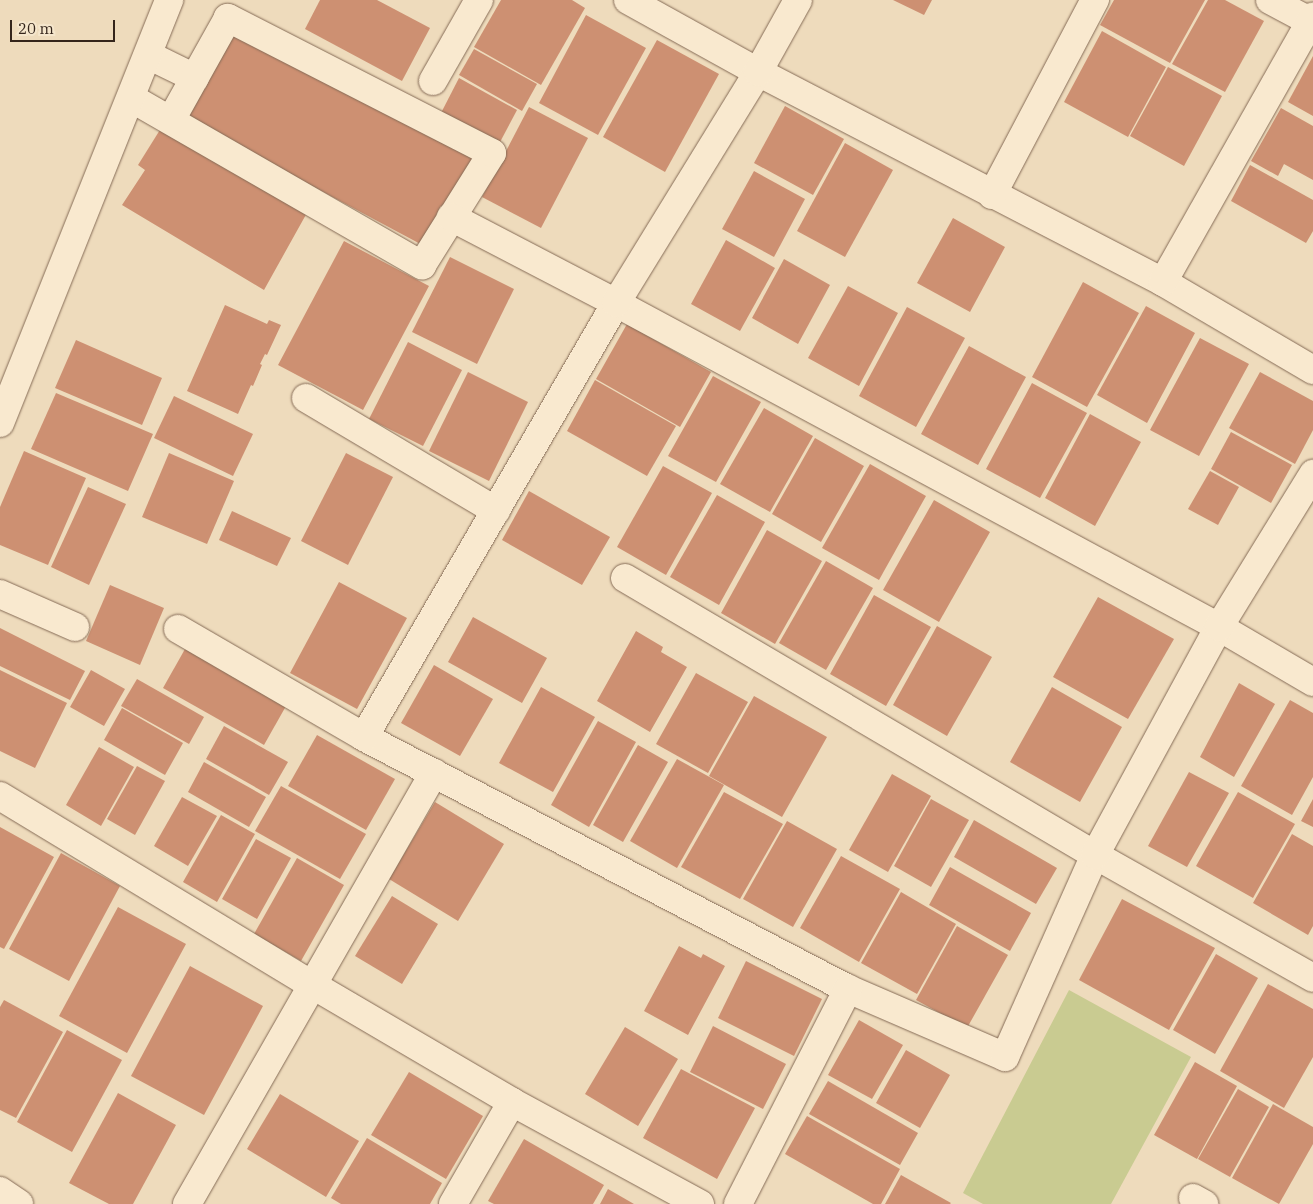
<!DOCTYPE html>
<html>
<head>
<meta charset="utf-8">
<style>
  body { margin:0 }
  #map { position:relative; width:1313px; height:1204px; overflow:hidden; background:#eedbbc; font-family:"IBM Plex Serif",serif }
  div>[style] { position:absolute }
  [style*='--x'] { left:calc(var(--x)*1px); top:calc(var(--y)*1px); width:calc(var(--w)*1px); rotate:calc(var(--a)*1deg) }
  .green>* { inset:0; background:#c9cb91 }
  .building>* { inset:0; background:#cd9072 }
  .roads { filter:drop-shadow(0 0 1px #856b56) drop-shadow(0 0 1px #856b56) }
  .minor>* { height:28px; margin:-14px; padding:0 14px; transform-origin:14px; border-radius:14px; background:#f9e9cf }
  span { translate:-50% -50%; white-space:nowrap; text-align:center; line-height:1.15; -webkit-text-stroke:4px #f5e6cc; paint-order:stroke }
  .scale { position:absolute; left:10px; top:20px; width:105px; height:22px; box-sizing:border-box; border:2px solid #34251b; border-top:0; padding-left:6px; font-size:15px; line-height:18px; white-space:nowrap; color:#34251b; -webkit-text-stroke:4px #f5e6cc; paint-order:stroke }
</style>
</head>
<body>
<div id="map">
  <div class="green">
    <i style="clip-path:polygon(1069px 990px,1191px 1057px,1111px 1204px,983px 1204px,963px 1193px)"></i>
  </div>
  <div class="building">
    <i style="clip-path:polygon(320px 0,377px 0,430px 28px,402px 81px,305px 29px)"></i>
    <i style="clip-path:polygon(501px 0,572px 0,585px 8px,541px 85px,474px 47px)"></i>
    <i style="clip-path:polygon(893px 0,932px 0,924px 15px)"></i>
    <i style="clip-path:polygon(1114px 0,1205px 0,1170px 63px,1100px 25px)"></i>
    <i style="clip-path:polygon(1208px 0,1225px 0,1264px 21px,1225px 92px,1172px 64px)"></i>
    <i style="clip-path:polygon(586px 15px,646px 48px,598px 135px,539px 103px)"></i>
    <i style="clip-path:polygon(232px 30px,473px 159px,426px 247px,185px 118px)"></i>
    <i style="clip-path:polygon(1102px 31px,1166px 67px,1128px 137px,1064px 102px)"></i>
    <i style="clip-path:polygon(657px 40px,719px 74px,665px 172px,603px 137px)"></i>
    <i style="clip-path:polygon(474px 49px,537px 84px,522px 111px,459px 75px)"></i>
    <i style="clip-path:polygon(1313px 56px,1313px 116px,1288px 102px)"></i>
    <i style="clip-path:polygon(1168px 67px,1222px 96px,1184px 166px,1130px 136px)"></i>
    <i style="clip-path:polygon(459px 78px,517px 110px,499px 144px,441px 113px)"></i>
    <i style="clip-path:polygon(785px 106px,844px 139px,813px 195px,754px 163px)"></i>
    <i style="clip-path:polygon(529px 107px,588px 138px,541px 228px,482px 197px)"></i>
    <i style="clip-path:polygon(1281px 108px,1313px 126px,1313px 180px,1284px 164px,1278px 176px,1251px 161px)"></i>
    <i style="clip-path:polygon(163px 125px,308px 211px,264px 290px,122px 205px,145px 170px,138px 165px)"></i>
    <i style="clip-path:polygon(845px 143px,893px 170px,845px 257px,797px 231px)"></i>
    <i style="clip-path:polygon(1250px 165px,1313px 200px,1313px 231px,1306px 243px,1231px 201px)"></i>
    <i style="clip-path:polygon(754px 171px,805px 199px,774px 257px,722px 229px)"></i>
    <i style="clip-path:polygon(953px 218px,1005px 247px,970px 312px,917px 283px)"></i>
    <i style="clip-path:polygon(726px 240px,775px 268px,740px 331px,691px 304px)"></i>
    <i style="clip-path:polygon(344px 241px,429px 286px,363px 410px,278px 365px)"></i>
    <i style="clip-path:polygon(450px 257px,514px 289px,477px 364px,412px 332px)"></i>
    <i style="clip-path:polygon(784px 259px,830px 285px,798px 344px,752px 318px)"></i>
    <i style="clip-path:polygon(1083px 282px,1139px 313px,1087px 407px,1032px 377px)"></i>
    <i style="clip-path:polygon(848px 286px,898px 313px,859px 386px,808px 358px)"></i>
    <i style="clip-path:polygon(225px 305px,267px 324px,269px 320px,281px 325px,267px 355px,265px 354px,260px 364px,262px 365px,253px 386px,251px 385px,238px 414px,187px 391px)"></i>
    <i style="clip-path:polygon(1146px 306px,1195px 333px,1147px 423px,1097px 395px)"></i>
    <i style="clip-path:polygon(907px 307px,965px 338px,916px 427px,859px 396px)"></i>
    <i style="clip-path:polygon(627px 324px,711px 372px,680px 427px,596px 379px)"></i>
    <i style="clip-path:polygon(1200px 338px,1249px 364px,1199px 456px,1150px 430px)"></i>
    <i style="clip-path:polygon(76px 340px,162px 378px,142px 425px,55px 388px)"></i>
    <i style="clip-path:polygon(408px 342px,462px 370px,423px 446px,369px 419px)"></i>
    <i style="clip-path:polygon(969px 346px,1026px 377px,978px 465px,921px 434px)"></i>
    <i style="clip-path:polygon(468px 372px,528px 402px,489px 481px,429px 451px)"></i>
    <i style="clip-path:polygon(1260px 372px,1313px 401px,1313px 430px,1295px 464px,1229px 428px)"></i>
    <i style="clip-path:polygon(713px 376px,761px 402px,716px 482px,668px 456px)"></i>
    <i style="clip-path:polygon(595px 380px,676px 426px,647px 476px,567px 431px)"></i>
    <i style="clip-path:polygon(1032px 383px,1087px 413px,1040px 498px,986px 469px)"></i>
    <i style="clip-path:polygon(56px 393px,153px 434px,128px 491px,31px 449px)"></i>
    <i style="clip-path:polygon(174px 396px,253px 434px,233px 476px,154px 438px)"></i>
    <i style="clip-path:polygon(764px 408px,813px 436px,770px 512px,720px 484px)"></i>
    <i style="clip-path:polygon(1090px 414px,1141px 442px,1095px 526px,1045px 498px)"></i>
    <i style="clip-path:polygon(1231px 432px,1292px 465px,1271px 503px,1211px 469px)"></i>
    <i style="clip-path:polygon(815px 438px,864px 466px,821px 542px,772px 514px)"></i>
    <i style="clip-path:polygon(24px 451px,86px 478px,48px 565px,0 545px,0 507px)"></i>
    <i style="clip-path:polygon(169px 453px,234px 481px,207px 544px,142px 517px)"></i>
    <i style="clip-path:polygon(346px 453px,393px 477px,348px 565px,301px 541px)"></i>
    <i style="clip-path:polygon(870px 464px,926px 496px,879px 580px,822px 548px)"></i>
    <i style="clip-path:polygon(663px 466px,712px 493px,666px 575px,617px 547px)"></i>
    <i style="clip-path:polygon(1210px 471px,1239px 487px,1218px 525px,1188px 509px)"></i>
    <i style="clip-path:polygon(88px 487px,126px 504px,89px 585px,51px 567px)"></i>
    <i style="clip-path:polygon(529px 491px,610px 537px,582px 585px,502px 540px)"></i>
    <i style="clip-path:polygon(717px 495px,765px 522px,719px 605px,670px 577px)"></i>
    <i style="clip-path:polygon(934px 500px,990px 532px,939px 622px,883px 590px)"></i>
    <i style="clip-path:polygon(232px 511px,291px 538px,277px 566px,219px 540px)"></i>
    <i style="clip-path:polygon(767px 530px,822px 561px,775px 644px,721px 613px)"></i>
    <i style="clip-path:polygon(826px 561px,873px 588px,826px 670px,779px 643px)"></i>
    <i style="clip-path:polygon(339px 582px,407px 618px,357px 709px,290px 673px)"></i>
    <i style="clip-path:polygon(110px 585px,164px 608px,140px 665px,86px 641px)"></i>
    <i style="clip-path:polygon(874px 595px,931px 627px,886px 706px,830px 674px)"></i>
    <i style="clip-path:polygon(1098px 597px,1174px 639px,1128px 719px,1053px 677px)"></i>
    <i style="clip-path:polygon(473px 617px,547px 658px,522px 703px,448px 662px)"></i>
    <i style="clip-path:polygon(937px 626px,992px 657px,947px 736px,893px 705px)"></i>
    <i style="clip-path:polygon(0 628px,85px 671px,70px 700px,0 666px)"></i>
    <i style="clip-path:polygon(636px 631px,663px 647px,661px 652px,687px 667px,650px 732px,597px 701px)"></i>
    <i style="clip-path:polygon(185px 649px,286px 706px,264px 745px,163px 688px)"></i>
    <i style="clip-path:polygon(434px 665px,493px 699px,460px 756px,401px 723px)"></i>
    <i style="clip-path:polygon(0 670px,67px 703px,35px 768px,0 751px)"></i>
    <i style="clip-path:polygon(91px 670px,125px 689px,104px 726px,70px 707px)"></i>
    <i style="clip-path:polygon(696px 673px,748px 702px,708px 773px,656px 744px)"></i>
    <i style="clip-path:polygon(137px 679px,204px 717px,189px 744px,121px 706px)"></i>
    <i style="clip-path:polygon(1239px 683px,1275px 704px,1234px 777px,1200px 757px)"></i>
    <i style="clip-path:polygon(541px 687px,595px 717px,553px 792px,499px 763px)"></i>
    <i style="clip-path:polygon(1052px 687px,1122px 727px,1080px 802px,1010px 762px)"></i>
    <i style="clip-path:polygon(754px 696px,827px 737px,782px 817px,709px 776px)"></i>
    <i style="clip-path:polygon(1290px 700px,1313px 713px,1313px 777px,1292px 815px,1241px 786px)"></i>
    <i style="clip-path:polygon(122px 708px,183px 743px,165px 775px,104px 740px)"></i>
    <i style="clip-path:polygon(598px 721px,636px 742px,589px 827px,551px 805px)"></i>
    <i style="clip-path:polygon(224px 726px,288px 762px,269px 795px,206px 759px)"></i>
    <i style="clip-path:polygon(317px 735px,395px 779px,366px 830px,288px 786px)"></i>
    <i style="clip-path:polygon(638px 745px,668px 762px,623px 842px,593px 825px)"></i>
    <i style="clip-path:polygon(99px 747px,134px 767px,101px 826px,66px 805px)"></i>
    <i style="clip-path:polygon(677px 759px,724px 785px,677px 868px,630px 841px)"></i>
    <i style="clip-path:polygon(204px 762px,266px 797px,249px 827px,188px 792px)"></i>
    <i style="clip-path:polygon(137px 766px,165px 781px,135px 835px,107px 819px)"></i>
    <i style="clip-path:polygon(1189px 772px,1229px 793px,1187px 867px,1148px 846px)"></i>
    <i style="clip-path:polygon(892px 774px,931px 796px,888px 872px,849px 850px)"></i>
    <i style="clip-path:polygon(281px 786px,366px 834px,340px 879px,255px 831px)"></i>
    <i style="clip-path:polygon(724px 792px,783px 824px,740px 899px,681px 867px)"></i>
    <i style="clip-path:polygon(1238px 792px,1295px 824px,1253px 898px,1196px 866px)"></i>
    <i style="clip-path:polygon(182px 797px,217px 816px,188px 866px,154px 846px)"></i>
    <i style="clip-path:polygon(931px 799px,969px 820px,931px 887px,894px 866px)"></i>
    <i style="clip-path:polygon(1313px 799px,1313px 827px,1301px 821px)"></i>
    <i style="clip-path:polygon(435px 802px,504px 844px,458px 921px,389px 879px)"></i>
    <i style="clip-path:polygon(221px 815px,255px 834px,217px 902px,183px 882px)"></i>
    <i style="clip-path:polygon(974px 820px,1057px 868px,1036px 904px,954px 857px)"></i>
    <i style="clip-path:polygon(787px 821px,837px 849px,793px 927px,743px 899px)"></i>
    <i style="clip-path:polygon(0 827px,54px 857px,4px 949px,0 947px)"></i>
    <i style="clip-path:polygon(1292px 834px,1313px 846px,1313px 926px,1308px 935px,1253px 903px)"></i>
    <i style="clip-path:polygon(256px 839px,291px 858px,257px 919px,222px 899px)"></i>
    <i style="clip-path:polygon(61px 853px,120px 886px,69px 981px,9px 949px)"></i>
    <i style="clip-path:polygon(841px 856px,900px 889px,859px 962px,800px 928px)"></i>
    <i style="clip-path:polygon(297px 858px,344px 885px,301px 961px,254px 934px)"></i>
    <i style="clip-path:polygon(950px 867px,1031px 913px,1010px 951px,929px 905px)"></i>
    <i style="clip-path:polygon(901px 892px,956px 924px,917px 994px,861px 963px)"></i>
    <i style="clip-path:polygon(392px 896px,438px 924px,402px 984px,355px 956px)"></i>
    <i style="clip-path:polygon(1122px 899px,1215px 948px,1169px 1030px,1079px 980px)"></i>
    <i style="clip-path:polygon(118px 907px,186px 944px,127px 1053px,59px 1016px)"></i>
    <i style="clip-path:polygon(957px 926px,1008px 955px,967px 1028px,916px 1000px)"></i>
    <i style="clip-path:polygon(679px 946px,701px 958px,703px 954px,725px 966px,688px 1035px,644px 1011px)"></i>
    <i style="clip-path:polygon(1216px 954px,1258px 978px,1215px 1054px,1173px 1030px)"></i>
    <i style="clip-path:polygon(746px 961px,822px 999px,794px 1056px,718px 1018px)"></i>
    <i style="clip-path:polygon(190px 966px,263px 1006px,204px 1115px,131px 1076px)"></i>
    <i style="clip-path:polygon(1268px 984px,1313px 1009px,1313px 1057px,1284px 1108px,1220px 1071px)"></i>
    <i style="clip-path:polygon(4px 1000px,63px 1032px,16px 1118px,0 1110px,0 1007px)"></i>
    <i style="clip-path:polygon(859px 1020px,903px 1045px,872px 1099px,828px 1075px)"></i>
    <i style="clip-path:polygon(713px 1026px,786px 1064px,763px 1109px,690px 1072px)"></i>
    <i style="clip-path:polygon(625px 1027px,678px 1059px,638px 1126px,585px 1094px)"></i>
    <i style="clip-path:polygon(67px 1030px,122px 1060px,72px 1152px,17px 1122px)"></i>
    <i style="clip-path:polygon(906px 1050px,950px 1075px,920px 1128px,876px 1103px)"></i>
    <i style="clip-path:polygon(1195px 1062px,1237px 1086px,1197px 1159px,1154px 1135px)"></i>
    <i style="clip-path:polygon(681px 1069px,755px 1108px,717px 1179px,643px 1138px)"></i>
    <i style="clip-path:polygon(409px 1072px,483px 1116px,446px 1179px,371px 1135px)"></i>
    <i style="clip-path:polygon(828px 1081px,918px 1133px,900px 1165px,809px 1114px)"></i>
    <i style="clip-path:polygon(1238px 1089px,1269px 1107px,1230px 1177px,1198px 1159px)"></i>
    <i style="clip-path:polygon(118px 1093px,176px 1125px,133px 1204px,109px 1204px,69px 1183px)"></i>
    <i style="clip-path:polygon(280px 1094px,359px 1141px,326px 1197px,247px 1149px)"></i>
    <i style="clip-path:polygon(1273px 1104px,1313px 1127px,1313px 1144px,1279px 1204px,1232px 1178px)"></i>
    <i style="clip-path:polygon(807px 1116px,900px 1169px,881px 1204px,873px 1204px,785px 1154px)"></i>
    <i style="clip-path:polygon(367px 1138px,442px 1183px,430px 1204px,341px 1204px,331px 1198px)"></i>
    <i style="clip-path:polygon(524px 1139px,604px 1185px,593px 1204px,494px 1204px,488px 1201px)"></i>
    <i style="clip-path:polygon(901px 1175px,951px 1203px,950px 1204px,885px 1204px)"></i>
    <i style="clip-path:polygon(608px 1189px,634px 1204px,600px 1204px)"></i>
  </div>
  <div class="roads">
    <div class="minor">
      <i style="--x:628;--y:0;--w:149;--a:29"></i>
      <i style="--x:758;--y:72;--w:456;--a:27.4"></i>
      <i style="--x:1163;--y:282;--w:174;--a:30.4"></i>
      <i style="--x:1270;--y:0;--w:49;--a:28.1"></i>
      <i style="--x:148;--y:55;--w:52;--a:26.1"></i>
      <i style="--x:433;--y:81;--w:93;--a:-60.4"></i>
      <i style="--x:131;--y:98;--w:336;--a:29.9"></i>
      <i style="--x:422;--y:265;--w:132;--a:-58"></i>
      <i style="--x:492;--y:153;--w:297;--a:-152.9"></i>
      <i style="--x:228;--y:18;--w:117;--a:119.2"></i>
      <i style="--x:992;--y:195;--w:221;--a:-62.2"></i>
      <i style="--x:451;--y:217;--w:186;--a:27.5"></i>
      <i style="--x:616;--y:303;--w:685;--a:28.25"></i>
      <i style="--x:1219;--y:627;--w:109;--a:30.3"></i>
      <i style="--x:1163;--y:282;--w:305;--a:-60.5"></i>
      <i style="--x:306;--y:398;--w:221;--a:30.7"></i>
      <i style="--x:0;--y:423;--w:456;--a:-68.2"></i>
      <i style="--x:625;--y:578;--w:546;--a:30.51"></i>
      <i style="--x:1095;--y:855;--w:250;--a:29.4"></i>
      <i style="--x:0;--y:594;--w:82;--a:23.7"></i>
      <i style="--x:178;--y:629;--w:215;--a:30.1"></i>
      <i style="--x:364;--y:737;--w:546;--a:27.5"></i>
      <i style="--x:848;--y:989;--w:171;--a:23.4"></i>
      <i style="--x:1005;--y:1057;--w:221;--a:-66"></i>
      <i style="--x:1095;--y:855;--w:260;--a:-61.5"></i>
      <i style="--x:1219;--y:627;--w:180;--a:-58.4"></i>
      <i style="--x:364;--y:737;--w:502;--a:-59.86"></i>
      <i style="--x:616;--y:303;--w:271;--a:-58.4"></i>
      <i style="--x:758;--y:72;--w:82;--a:-60.9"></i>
      <i style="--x:0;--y:796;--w:363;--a:31.2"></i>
      <i style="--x:311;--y:984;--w:233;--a:30.4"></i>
      <i style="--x:512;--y:1102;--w:214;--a:28.5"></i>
      <i style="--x:0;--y:1191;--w:23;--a:34"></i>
      <i style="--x:1193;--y:1198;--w:13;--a:29"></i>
      <i style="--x:187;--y:1204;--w:497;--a:-60.2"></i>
      <i style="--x:453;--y:1204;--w:118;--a:-60"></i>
      <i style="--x:738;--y:1204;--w:242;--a:-62.9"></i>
    </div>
  </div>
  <div class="scale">20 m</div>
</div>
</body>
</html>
